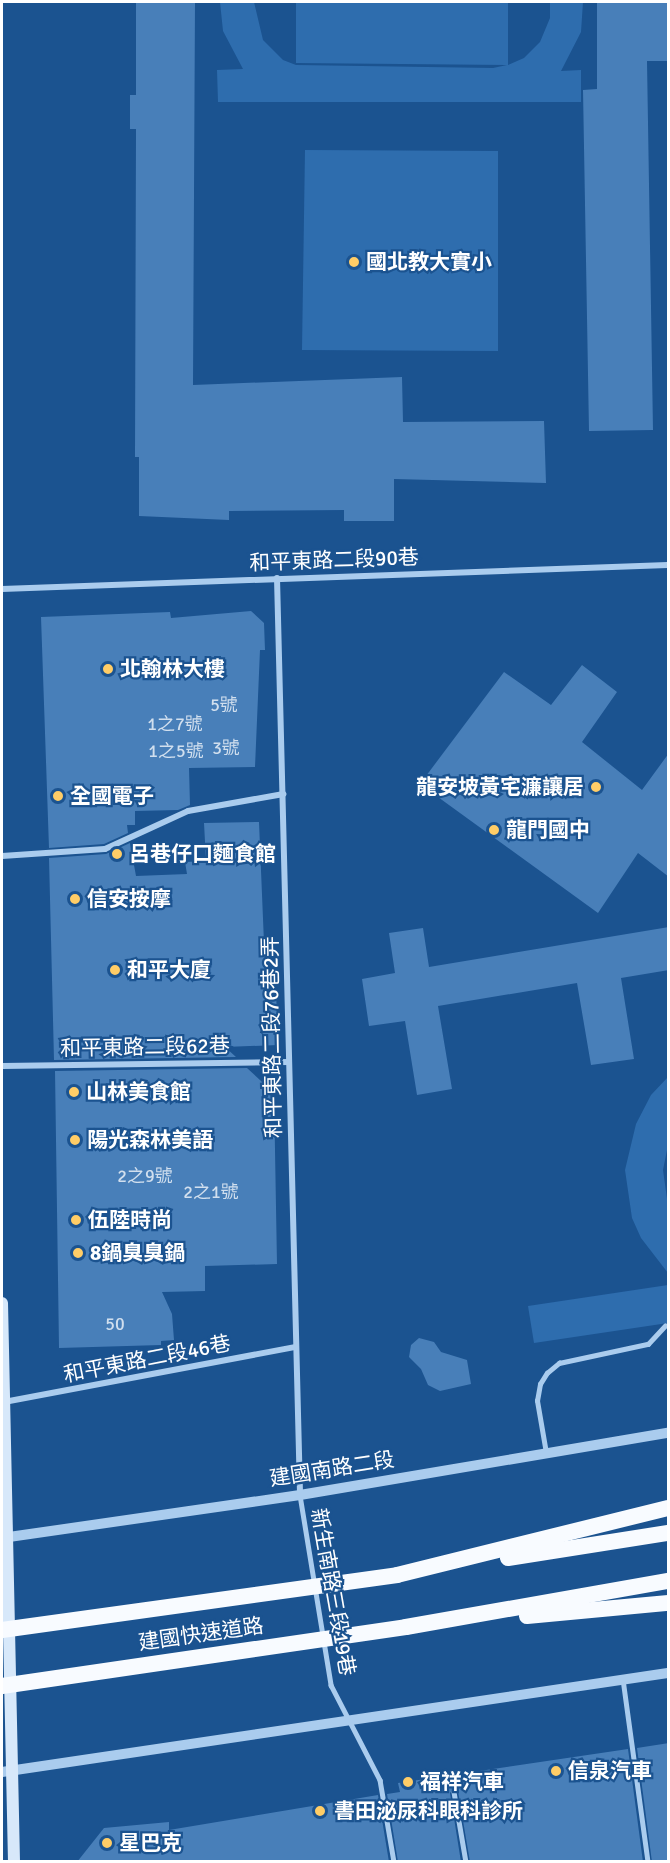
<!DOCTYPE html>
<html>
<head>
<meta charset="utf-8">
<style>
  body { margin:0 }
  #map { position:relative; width:670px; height:1863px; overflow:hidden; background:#1b5390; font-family:Signika,"Noto Sans TC",sans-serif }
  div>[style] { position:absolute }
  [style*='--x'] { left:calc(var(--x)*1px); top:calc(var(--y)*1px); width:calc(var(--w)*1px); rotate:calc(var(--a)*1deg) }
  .green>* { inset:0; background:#2e6dae }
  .building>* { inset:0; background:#487fb9 }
  .service>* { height:4.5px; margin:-2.25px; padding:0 2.25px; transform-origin:2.25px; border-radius:2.25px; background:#ace }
  .minor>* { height:6px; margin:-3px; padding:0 3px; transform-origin:3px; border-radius:3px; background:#ace }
  .tertiary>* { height:10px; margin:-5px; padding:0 5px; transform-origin:5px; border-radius:5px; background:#ace }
  .secondary>* { height:12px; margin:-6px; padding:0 6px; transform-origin:6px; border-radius:6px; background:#d7e8fa }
  .trunk>* { height:16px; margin:-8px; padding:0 8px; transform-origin:8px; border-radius:8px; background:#f8fbff }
  .trunk-bridge>* { height:16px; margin:-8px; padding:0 8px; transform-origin:8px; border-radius:8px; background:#f8fbff }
  .dots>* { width:16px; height:16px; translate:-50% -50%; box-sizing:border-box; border:3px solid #1b5390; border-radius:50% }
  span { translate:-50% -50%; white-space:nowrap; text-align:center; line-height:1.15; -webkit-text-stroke:4.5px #1b5390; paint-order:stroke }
  .number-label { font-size:18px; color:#d1dfee }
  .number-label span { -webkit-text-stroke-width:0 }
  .poi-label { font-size:21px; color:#fff; font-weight:700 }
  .left { translate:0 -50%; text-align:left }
  .right { translate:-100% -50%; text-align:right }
  .street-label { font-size:21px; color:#fff }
  .frame { position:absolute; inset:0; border:3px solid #fff; pointer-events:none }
</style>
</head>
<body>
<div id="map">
  <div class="green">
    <i style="clip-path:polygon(220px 2px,254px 2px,263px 40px,283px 60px,296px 65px,493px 68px,507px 65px,296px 63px,296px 2px,508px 2px,508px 65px,524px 58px,540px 42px,550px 18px,550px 2px,583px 2px,581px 32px,561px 71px,581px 70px,581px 102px,218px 102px,217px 70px,243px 69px,223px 31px)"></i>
    <i style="clip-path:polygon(305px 150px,498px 151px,498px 351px,302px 350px)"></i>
    <i style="clip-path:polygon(668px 1077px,668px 1145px,663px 1170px,668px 1206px,668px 1273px,641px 1238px,632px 1218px,625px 1170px,636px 1124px,651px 1095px)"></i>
    <i style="clip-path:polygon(668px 1285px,668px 1323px,534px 1343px,528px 1306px)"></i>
  </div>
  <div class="building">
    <i style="clip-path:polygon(136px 2px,195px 2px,193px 385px,402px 377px,403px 422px,544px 421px,546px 483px,394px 479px,394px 521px,344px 521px,344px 510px,229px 511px,229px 520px,139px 516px,139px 457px,135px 457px,136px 129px,130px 129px,130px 95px,136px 95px)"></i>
    <i style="clip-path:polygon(597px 2px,669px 2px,669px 61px,647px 61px,653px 430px,589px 431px,583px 90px,597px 89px)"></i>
    <i style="clip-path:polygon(251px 611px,264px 623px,265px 650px,260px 650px,255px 767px,189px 768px,190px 805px,178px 810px,135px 811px,135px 825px,127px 825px,128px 833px,104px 844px,49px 848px,41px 617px,170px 612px,171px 618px)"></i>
    <i style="clip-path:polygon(582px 665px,617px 692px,582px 742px,642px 790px,669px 753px,669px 877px,638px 853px,598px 913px,420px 784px,504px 672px,551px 705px)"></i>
    <i style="clip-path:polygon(259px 822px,266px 991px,276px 991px,278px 1045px,225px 1047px,236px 1057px,54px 1060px,49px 858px,106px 854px,130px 843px,136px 876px,187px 874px,185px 862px,206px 861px,204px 823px)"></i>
    <i style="clip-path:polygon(669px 927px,669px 970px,621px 978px,634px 1059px,591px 1065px,577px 983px,438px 1006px,452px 1089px,417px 1095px,405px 1021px,369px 1026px,362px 979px,395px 973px,389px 933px,423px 928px,429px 967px)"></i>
    <i style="clip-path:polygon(247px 1068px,274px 1093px,277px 1264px,205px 1266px,205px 1291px,162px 1292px,172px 1314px,174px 1340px,161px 1341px,161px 1345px,59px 1348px,55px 1071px)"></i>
    <i style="clip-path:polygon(419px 1338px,434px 1342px,441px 1352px,467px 1360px,471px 1384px,440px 1391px,428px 1385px,421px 1369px,409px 1357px,411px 1345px)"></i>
    <i style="clip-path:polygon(669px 1743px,669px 1862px,652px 1862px,637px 1748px)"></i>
    <i style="clip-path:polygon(628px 1749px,643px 1862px,470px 1862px,458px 1791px,454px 1788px,450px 1793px,461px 1862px,398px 1862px,387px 1794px,400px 1792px,398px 1783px)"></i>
    <i style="clip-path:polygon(378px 1795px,389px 1862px,77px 1862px,104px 1828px,169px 1822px,169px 1830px)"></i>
  </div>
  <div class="service">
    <i style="--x:546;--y:1453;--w:53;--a:-99.8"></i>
    <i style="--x:537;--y:1401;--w:17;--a:-80"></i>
    <i style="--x:540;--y:1384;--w:13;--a:-58"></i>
    <i style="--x:547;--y:1373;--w:16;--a:-40"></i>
    <i style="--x:559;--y:1363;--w:91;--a:-12.1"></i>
    <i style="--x:648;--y:1344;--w:25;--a:-47"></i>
    <i style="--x:300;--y:1495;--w:193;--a:80.7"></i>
    <i style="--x:331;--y:1685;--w:107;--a:62.7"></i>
    <i style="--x:380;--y:1780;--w:83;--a:80.3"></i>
    <i style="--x:623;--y:1679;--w:185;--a:82.2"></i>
    <i style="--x:454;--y:1792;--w:71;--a:80.3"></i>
  </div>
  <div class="minor">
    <i style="--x:277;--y:578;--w:917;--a:88.56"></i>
    <i style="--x:2;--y:589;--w:666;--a:-2.06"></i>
    <i style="--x:2;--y:856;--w:103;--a:-3.9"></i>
    <i style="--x:105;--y:849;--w:91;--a:-24.6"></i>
    <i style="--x:188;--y:811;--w:97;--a:-10.1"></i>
    <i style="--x:2;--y:1066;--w:287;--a:-0.8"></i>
    <i style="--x:4;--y:1402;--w:297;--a:-10.7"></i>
  </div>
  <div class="tertiary">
    <i style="--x:2;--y:1538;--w:301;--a:-8.2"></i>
    <i style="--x:300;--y:1495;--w:373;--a:-9.6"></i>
    <i style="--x:2;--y:1772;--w:673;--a:-8.46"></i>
  </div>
  <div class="secondary">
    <i style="--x:2;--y:1303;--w:559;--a:88.77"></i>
  </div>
  <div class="trunk">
    <i style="--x:508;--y:1558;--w:162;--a:-8.9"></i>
    <i style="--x:397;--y:1575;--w:279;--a:-13.9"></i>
    <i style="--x:527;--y:1616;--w:142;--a:-5.3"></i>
    <i style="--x:406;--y:1627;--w:266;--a:-10"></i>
  </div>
  <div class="trunk-bridge">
    <i style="--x:2;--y:1630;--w:399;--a:-7.9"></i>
    <i style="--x:2;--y:1686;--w:408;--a:-8.3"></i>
  </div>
  <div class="dots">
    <i style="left:354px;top:262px;background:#ffcd67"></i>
    <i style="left:108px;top:669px;background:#ffcd67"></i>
    <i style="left:596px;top:787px;background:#ffcd67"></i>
    <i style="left:58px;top:796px;background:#ffcd67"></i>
    <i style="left:494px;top:830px;background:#ffcd67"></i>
    <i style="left:117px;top:854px;background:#ffcd67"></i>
    <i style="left:75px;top:899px;background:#ffcd67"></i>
    <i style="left:115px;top:970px;background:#ffcd67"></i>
    <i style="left:74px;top:1092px;background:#ffcd67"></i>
    <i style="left:75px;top:1140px;background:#ffcd67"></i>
    <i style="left:76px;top:1220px;background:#ffcd67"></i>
    <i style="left:78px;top:1253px;background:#ffcd67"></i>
    <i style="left:556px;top:1771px;background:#ffcd67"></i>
    <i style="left:408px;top:1782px;background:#ffcd67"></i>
    <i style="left:320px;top:1811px;background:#ffcd67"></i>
    <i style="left:107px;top:1843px;background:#ffcd67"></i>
  </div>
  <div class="number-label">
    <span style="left:224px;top:705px">5號</span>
    <span style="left:175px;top:724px">1之7號</span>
    <span style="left:226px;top:748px">3號</span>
    <span style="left:176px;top:751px">1之5號</span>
    <span style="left:145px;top:1176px">2之9號</span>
    <span style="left:211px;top:1192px">2之1號</span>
    <span style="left:115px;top:1324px">50</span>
  </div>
  <div class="poi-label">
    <span class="left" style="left:366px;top:262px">國北教大實小</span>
    <span class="left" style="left:120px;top:669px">北翰林大樓</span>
    <span class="right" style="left:584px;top:787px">龍安坡黃宅濂讓居</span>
    <span class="left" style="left:70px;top:796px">全國電子</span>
    <span class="left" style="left:506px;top:830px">龍門國中</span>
    <span class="left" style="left:129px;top:854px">呂巷仔口麵食館</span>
    <span class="left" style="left:87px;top:899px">信安按摩</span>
    <span class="left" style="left:127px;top:970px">和平大廈</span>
    <span class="left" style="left:86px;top:1092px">山林美食館</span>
    <span class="left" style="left:87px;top:1140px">陽光森林美語</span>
    <span class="left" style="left:88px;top:1220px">伍陸時尚</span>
    <span class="left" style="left:90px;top:1253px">8鍋臭臭鍋</span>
    <span class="left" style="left:568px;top:1771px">信泉汽車</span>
    <span class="left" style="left:420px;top:1782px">福祥汽車</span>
    <span class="left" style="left:334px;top:1811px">書田泌尿科眼科診所</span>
    <span class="left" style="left:119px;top:1843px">星巴克</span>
  </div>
  <div class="street-label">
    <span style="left:334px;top:560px;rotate:-2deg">和平東路二段90巷</span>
    <span style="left:272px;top:1037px;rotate:-91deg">和平東路二段76巷2弄</span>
    <span style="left:145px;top:1047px;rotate:-1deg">和平東路二段62巷</span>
    <span style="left:147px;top:1359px;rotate:-11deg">和平東路二段46巷</span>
    <span style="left:332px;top:1469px;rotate:-9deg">建國南路二段</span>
    <span style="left:333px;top:1592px;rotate:80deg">新生南路三段19巷</span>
    <span style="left:201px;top:1634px;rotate:-8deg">建國快速道路</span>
  </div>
  <div class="frame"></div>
</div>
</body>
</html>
